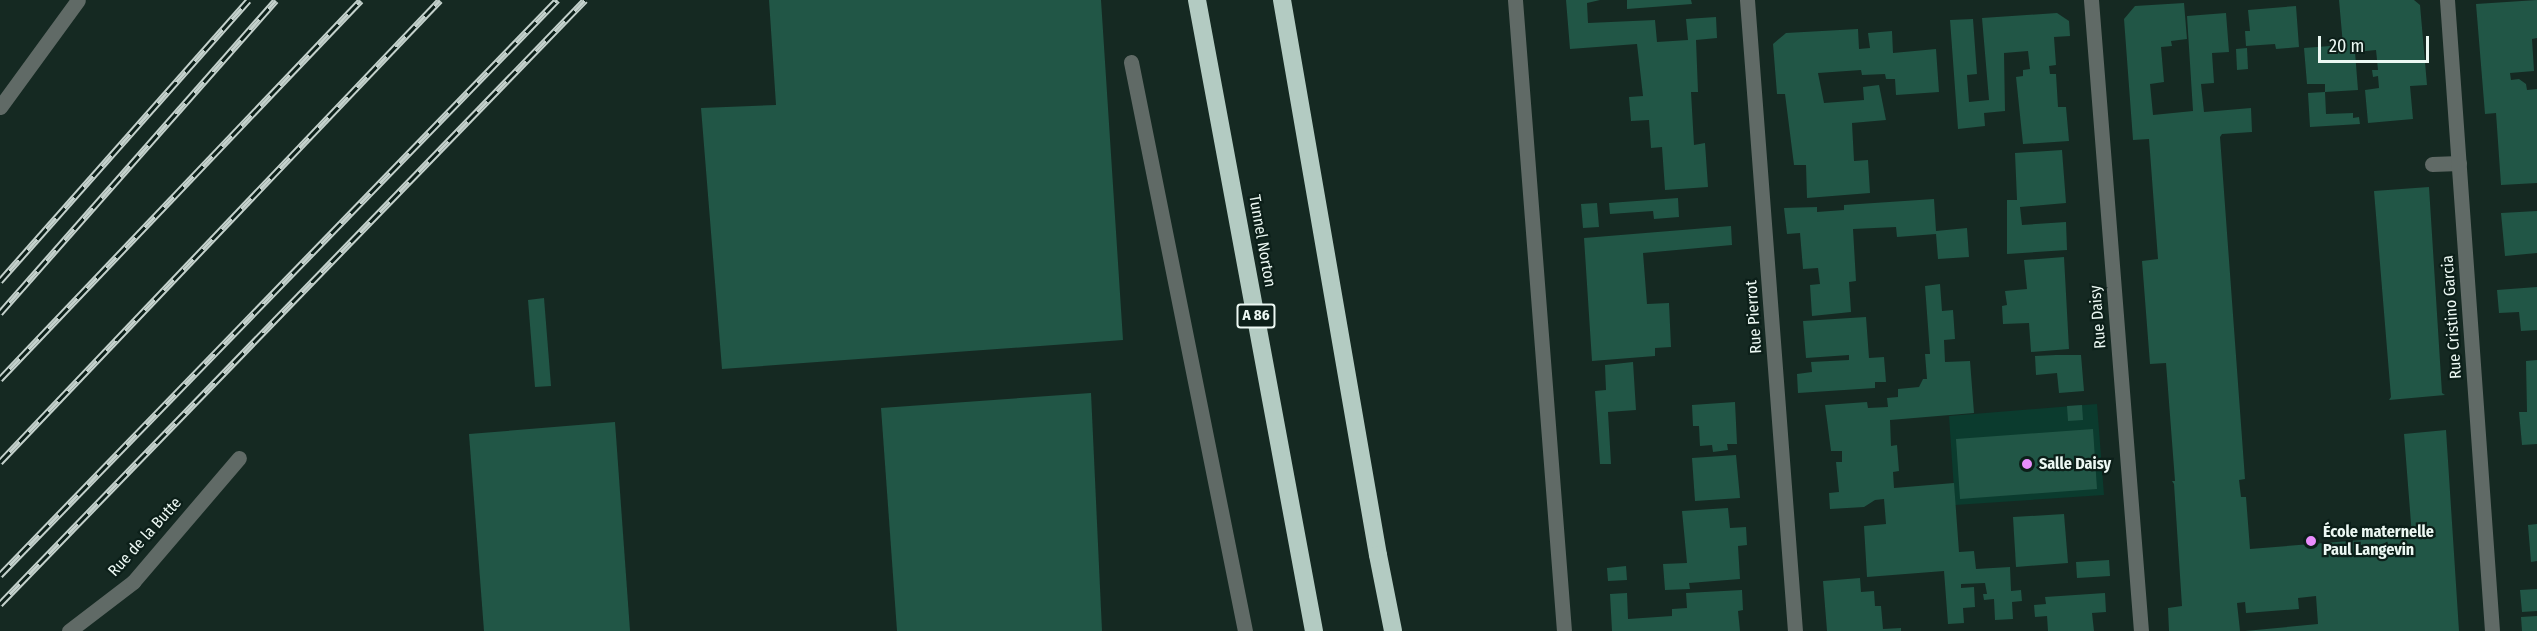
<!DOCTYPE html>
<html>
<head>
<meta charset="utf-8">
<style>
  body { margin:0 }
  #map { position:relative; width:2537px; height:631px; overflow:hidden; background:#152922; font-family:"Fira Sans Condensed",sans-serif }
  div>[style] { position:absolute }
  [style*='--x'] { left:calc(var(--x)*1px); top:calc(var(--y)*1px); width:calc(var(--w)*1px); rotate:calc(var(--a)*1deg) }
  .green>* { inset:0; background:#0b3b2e }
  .building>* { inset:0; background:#215646 }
  .service>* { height:15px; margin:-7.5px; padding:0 7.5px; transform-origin:7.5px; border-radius:7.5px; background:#606a66 }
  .minor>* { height:15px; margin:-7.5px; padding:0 7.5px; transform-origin:7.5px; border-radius:7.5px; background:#606a66 }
  .tertiary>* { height:15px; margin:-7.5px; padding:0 7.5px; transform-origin:7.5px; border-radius:7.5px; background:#606a66 }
  .motorway>* { height:18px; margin:-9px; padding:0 9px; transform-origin:9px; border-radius:9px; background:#b3cbc2 }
  .rail>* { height:7px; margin-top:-3.5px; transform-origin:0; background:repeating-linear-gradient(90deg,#0c1f19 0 14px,#c4d1cc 0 28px); box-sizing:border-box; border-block:2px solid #c4d1cc }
  .dots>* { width:16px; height:16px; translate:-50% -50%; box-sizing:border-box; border:3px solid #0c1f19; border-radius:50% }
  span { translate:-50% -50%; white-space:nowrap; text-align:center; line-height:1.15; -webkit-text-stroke:4.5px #0c1f19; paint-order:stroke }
  .shield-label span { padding:2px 4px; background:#0c1f19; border:2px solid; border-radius:4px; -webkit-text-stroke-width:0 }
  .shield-label { font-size:15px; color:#ecf8f3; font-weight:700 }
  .street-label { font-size:16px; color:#ecf8f3 }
  .poi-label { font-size:16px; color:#ecf8f3; font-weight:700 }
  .left { translate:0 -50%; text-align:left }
  .scale { position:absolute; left:2318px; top:36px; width:111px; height:27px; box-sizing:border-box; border:3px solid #ecf8f3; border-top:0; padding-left:8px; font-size:18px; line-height:21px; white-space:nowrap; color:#ecf8f3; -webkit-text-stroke:4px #0c1f19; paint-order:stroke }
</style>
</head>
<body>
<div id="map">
  <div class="green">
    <i style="clip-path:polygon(2097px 404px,2104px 495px,1955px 505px,1949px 416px)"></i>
  </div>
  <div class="building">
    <i style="clip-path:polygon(769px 0,1101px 0,1123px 340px,722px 369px,701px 108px,776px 105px)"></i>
    <i style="clip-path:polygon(1566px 0,1600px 0,1587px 3px,1588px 23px,1655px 20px,1657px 42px,1688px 40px,1686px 19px,1716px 17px,1717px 38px,1696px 40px,1698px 92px,1691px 92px,1694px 145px,1705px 143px,1708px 187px,1665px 190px,1662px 147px,1651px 148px,1649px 120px,1631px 121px,1629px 97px,1643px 96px,1637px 44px,1570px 49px)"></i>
    <i style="clip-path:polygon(1627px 0,1691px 0,1692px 4px,1627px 9px)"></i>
    <i style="clip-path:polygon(2339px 0,2414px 0,2420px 5px,2427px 85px,2410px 86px,2413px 119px,2368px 123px,2365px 90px,2379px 88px,2378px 76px,2373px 77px,2372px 70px,2378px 70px,2376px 50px,2355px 52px,2358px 90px,2325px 92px,2325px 84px,2307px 84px,2304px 48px,2343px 45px)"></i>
    <i style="clip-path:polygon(2537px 0,2537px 38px,2532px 39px,2534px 71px,2510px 73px,2511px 80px,2519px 79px,2526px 84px,2527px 90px,2537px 89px,2537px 183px,2501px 185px,2496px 113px,2485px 114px,2476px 4px)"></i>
    <i style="clip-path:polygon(2184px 3px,2187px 39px,2171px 41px,2172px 46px,2161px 47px,2164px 82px,2150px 84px,2153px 115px,2193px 111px,2187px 16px,2226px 13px,2229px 52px,2212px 53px,2214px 83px,2201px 84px,2204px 112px,2251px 108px,2252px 132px,2222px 134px,2220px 137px,2245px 479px,2239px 480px,2241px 497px,2246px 497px,2250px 549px,2412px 536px,2404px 434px,2446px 430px,2459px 631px,2245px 631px,2318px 624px,2316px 596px,2298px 598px,2299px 609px,2246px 613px,2245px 602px,2237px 603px,2240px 631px,2169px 631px,2168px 608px,2182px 606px,2174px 484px,2172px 481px,2175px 481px,2166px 363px,2150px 364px,2142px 261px,2158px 259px,2149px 139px,2133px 140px,2124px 19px,2135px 6px)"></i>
    <i style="clip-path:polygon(2296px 6px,2299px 47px,2276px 49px,2275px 44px,2246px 46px,2245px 31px,2250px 31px,2248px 10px)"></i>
    <i style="clip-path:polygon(2057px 13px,2069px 21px,2070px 36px,2054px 37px,2056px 65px,2049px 66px,2050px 74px,2056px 74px,2058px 107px,2066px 107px,2069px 141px,2023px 144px,2016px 77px,2023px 76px,2023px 70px,2030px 69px,2028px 51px,2004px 53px,2005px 111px,1984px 113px,1985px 126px,1958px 129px,1950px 20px,1973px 19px,1977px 74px,1967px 75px,1969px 102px,1989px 100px,1982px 18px)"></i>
    <i style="clip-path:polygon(1858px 29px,1859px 49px,1870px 48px,1868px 33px,1892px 31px,1893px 53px,1936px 49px,1939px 92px,1896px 95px,1895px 79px,1886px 79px,1885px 74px,1862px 75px,1861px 70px,1818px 73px,1824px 103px,1864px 100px,1863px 87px,1879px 85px,1886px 120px,1852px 123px,1854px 161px,1868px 160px,1870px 193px,1807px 198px,1806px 165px,1794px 165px,1785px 94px,1777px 94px,1773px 44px,1786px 33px)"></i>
    <i style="clip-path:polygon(2247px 48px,2248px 69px,2237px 70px,2236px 49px)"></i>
    <i style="clip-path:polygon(2325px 92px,2326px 114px,2353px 113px,2353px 118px,2359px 117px,2360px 124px,2310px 127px,2308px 93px)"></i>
    <i style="clip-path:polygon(2062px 150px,2066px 203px,2020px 207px,2022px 225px,2066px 222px,2067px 250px,2007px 254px,2007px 200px,2017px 200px,2015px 153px)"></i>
    <i style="clip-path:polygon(2429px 187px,2442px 393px,2445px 395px,2389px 400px,2391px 397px,2374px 191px)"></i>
    <i style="clip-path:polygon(1678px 198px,1679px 217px,1654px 219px,1653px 211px,1610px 214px,1609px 203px)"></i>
    <i style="clip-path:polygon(1934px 199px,1936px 231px,1967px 228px,1969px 257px,1938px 259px,1936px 234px,1897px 237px,1896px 227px,1853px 229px,1856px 281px,1849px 282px,1851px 312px,1812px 316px,1810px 285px,1820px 284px,1818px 268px,1803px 269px,1800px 233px,1787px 234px,1784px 208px,1817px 207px,1817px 212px,1844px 210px,1844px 205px)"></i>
    <i style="clip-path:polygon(1597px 203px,1599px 227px,1583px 228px,1581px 204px)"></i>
    <i style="clip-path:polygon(2537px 211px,2537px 253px,2505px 256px,2501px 213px)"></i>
    <i style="clip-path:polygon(1731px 226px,1732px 245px,1643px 253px,1647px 304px,1669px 303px,1671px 347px,1655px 348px,1655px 356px,1592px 361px,1584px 238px)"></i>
    <i style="clip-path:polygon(2064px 257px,2069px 349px,2031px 352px,2029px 323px,2003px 324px,2002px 306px,2007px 305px,2005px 291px,2027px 289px,2024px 260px)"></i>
    <i style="clip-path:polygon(1940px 284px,1942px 311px,1953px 310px,1955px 339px,1944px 340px,1945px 362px,1970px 361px,1974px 413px,1890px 420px,1891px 446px,1897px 445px,1899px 471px,1893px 472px,1894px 488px,1954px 483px,1959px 552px,1974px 551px,1976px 569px,2010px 567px,2011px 591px,2021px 590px,2022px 601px,2012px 602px,2013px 619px,1995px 620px,1994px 599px,1984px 600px,1983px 594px,1987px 594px,1985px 583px,1961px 584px,1961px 588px,1974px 587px,1975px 607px,1963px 608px,1964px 623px,1948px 624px,1944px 571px,1867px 577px,1864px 526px,1886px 524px,1884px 499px,1875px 500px,1864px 507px,1830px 509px,1829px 493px,1839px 492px,1836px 462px,1842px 462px,1842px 451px,1831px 451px,1825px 405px,1867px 402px,1868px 408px,1888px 407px,1887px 398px,1898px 397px,1898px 389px,1919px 387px,1923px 379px,1927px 379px,1925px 354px,1930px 354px,1925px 286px)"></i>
    <i style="clip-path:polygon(2537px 287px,2537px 330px,2521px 331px,2519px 312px,2499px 313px,2497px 290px)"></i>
    <i style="clip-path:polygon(544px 298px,551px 386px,535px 387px,528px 300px)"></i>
    <i style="clip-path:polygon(1866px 317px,1869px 358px,1884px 357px,1886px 382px,1875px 382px,1875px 388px,1798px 393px,1797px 374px,1812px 372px,1811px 362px,1849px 360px,1849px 355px,1806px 358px,1803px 321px)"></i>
    <i style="clip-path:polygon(2056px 355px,2081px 355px,2084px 391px,2059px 393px,2057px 373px,2036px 375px,2035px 356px)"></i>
    <i style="clip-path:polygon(2537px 360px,2537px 444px,2522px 445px,2519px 412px,2527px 412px,2526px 361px)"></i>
    <i style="clip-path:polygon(1633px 362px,1636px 410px,1608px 412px,1611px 464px,1600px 464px,1595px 391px,1606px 390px,1605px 365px)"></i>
    <i style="clip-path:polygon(1091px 393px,1102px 631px,897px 631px,881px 408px)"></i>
    <i style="clip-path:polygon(1735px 402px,1737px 444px,1727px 444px,1728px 450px,1713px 452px,1712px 445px,1700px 446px,1699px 426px,1693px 426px,1692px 405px)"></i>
    <i style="clip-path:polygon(2082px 405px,2083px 420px,2068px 421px,2067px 406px)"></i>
    <i style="clip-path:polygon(615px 422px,630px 631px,484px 631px,469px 434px)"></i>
    <i style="clip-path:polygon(2093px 429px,2097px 489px,1960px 499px,1956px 439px)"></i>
    <i style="clip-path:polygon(1736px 455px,1740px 498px,1695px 501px,1692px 458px)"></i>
    <i style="clip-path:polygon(1728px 508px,1730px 528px,1746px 527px,1747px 545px,1738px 546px,1740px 579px,1689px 583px,1690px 589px,1665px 590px,1663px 564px,1687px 563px,1682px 511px)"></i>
    <i style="clip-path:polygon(2064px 514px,2068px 563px,2016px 567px,2013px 517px)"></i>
    <i style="clip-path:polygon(2537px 524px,2537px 561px,2531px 562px,2528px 525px)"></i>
    <i style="clip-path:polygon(2109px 560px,2110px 576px,2077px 578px,2076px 562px)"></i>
    <i style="clip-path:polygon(1626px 566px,1627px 580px,1608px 581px,1607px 568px)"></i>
    <i style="clip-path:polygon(1860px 578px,1861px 592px,1874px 591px,1875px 606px,1881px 606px,1883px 629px,1901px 628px,1901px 631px,1827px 631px,1823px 581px)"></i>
    <i style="clip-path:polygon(2537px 589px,2537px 611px,2522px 612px,2520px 590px)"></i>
    <i style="clip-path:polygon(1742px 590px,1743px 610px,1738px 611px,1740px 631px,1612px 631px,1610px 594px,1627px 593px,1628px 619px,1672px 616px,1672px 609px,1687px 608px,1686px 593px)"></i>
    <i style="clip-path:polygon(2105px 593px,2106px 612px,2092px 613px,2094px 631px,2048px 631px,2047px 616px,2035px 617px,2034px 605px,2046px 604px,2045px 597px)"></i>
    <i style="clip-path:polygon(2537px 616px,2537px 631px,2522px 631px,2521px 617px)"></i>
  </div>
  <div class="service">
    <i style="--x:1515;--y:0;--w:633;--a:85.56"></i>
    <i style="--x:2432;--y:164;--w:27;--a:-2"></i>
  </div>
  <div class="minor">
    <i style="--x:1747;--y:0;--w:633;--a:85.65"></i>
    <i style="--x:2091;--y:0;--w:633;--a:85.47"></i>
    <i style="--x:2447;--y:0;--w:633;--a:85.92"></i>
    <i style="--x:1131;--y:62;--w:580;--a:78.67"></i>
    <i style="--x:69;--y:631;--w:81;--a:-37.4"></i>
    <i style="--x:133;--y:582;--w:163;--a:-49.5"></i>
  </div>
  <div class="tertiary">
    <i style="--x:0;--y:107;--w:132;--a:-53.9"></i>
  </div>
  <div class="motorway">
    <i style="--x:1197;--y:0;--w:642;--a:79.5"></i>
    <i style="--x:1282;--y:0;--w:563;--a:80.19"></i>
    <i style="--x:1378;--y:555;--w:77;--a:78.8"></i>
  </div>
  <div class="rail">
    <i style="--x:0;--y:281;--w:375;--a:-48.5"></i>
    <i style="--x:0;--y:313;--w:417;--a:-48.6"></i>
    <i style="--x:0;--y:379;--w:523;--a:-46.39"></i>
    <i style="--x:0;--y:462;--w:638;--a:-46.4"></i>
    <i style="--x:0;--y:575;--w:801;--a:-45.91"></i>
    <i style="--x:0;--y:604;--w:841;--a:-45.92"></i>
  </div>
  <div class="dots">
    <i style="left:2027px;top:464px;background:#ea8dfd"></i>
    <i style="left:2311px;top:541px;background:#ea8dfd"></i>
  </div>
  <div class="shield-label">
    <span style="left:1256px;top:316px">A 86</span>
  </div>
  <div class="street-label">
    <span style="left:1262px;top:241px;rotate:80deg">Tunnel Norton</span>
    <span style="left:1754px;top:317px;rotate:-94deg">Rue Pierrot</span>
    <span style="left:2098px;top:317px;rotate:-95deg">Rue Daisy</span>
    <span style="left:2452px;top:317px;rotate:-94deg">Rue Cristino Garcia</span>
    <span style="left:145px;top:537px;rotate:-48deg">Rue de la Butte</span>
  </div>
  <div class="poi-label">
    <span class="left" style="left:2039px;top:464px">Salle Daisy</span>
    <span class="left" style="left:2323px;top:541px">École maternelle<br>Paul Langevin</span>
  </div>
  <div class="scale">20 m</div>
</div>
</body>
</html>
